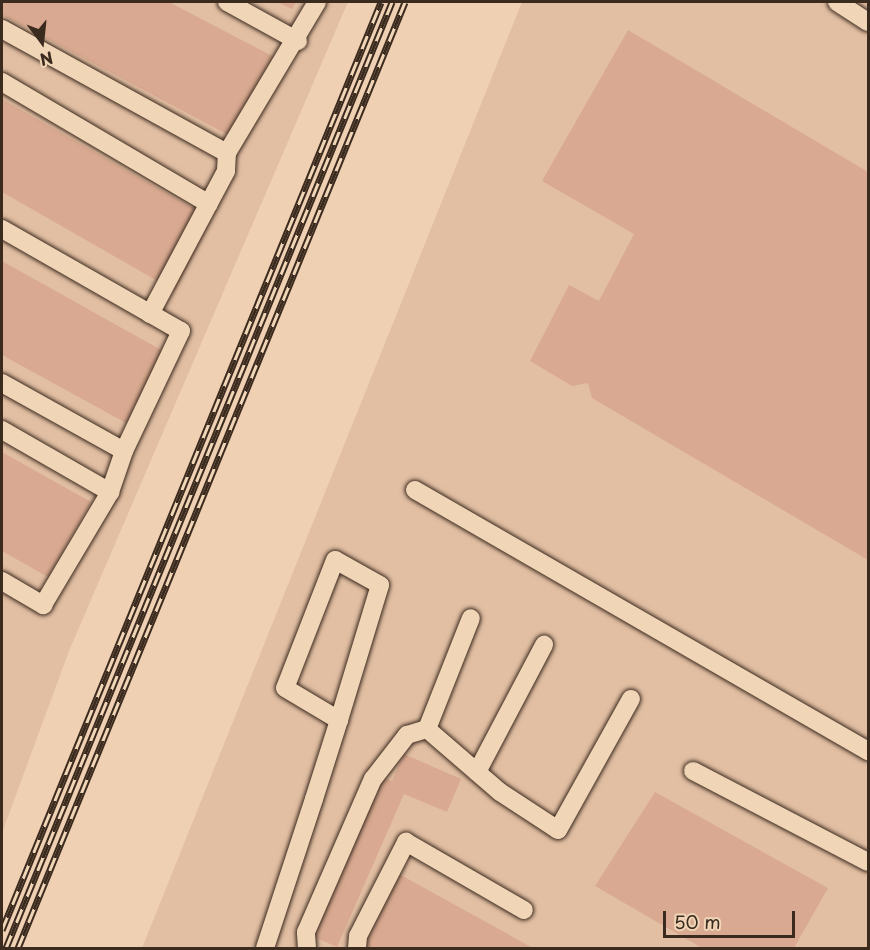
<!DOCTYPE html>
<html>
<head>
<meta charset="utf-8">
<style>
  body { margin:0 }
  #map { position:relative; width:870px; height:950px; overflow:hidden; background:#f0d0b3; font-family:"Playpen Sans",sans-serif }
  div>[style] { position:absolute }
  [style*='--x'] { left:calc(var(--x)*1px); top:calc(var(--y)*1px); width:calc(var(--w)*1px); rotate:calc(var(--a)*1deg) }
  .built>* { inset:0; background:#e2bfa3 }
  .building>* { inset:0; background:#d9aa91 }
  .roads { filter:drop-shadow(0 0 2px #3b2a1e) drop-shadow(0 0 2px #3b2a1e) }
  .minor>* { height:18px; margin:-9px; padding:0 9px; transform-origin:9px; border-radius:9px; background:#f0d5b7 }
  .rail>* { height:7px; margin-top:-3.5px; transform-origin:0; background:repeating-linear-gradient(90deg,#f0d5b7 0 14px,#3b2a1e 0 28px); box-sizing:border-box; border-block:2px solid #3b2a1e }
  span { translate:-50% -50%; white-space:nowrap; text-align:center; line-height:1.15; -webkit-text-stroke:5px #f0d5b7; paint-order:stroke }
  .frame { position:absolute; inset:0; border:3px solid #3b2a1e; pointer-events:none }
  .north { position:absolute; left:12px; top:12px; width:60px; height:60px; -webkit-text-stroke:4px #f0d5b7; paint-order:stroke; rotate:165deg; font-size:16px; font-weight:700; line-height:24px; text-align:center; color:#3b2a1e }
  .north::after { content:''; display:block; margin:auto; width:21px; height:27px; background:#3b2a1e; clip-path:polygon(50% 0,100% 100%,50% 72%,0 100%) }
  .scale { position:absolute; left:663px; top:911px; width:132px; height:27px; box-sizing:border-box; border:3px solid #3b2a1e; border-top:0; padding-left:8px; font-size:18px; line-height:21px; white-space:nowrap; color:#3b2a1e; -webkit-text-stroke:4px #f0d5b7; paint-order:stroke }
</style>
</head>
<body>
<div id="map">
  <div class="built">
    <i style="clip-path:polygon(2px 2px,348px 2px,69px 651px,2px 833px)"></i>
    <i style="clip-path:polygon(522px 2px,868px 2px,868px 948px,142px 948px)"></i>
  </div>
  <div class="building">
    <i style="clip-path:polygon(2px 2px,169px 2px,278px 59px,236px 139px,2px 15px)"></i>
    <i style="clip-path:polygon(277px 2px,296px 2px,292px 9px)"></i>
    <i style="clip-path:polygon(628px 30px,868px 172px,868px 560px,592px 398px,588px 383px,572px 386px,530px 361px,569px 285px,599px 301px,634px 234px,542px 181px)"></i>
    <i style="clip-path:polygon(2px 99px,212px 219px,175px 291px,2px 192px)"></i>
    <i style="clip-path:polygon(2px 261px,163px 351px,126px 423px,2px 355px)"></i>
    <i style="clip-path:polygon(2px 452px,91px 502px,48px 577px,2px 551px)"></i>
    <i style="clip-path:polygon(404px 754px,461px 779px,447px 812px,404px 794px,337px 947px,312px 936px,382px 777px,392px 781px)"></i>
    <i style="clip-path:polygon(655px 792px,828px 888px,794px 948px,702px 948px,595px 886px)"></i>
    <i style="clip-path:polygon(399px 874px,533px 948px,362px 948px,357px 946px)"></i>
  </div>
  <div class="roads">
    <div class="minor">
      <i style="--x:227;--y:2;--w:81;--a:28.8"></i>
      <i style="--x:837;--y:2;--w:37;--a:33"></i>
      <i style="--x:2;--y:29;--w:257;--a:28.9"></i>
      <i style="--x:2;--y:82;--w:240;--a:30.5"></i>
      <i style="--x:2;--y:229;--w:206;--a:29.7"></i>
      <i style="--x:181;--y:331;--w:133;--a:115.4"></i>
      <i style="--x:124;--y:451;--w:140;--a:-150.9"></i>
      <i style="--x:150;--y:314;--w:162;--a:-62"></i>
      <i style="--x:226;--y:171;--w:18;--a:-87"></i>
      <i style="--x:227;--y:153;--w:176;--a:-59.2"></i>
      <i style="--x:2;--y:430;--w:125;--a:29.9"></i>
      <i style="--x:415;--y:490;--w:523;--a:29.95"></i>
      <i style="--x:2;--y:581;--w:48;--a:30.3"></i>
      <i style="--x:43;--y:605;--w:131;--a:-59.3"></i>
      <i style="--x:110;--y:492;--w:43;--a:-71.1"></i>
      <i style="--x:427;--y:729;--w:119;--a:-68.4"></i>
      <i style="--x:693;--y:771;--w:197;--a:27.5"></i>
      <i style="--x:477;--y:772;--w:144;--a:-62.2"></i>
      <i style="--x:265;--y:948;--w:157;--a:-71.8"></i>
      <i style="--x:314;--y:799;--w:83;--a:-72.4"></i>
      <i style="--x:339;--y:720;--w:141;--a:-73.1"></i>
      <i style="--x:380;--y:585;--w:51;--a:-150.9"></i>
      <i style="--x:335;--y:560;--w:137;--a:111.3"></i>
      <i style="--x:285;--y:688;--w:63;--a:30.7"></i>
      <i style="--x:307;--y:948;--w:16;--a:-94"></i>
      <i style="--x:306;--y:932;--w:167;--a:-66.4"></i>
      <i style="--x:373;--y:779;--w:56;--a:-52.3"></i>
      <i style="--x:407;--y:735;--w:21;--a:-17"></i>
      <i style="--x:427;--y:729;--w:96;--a:40.8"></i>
      <i style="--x:500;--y:792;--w:69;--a:33.2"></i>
      <i style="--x:558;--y:830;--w:150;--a:-60.9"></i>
      <i style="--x:357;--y:948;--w:12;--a:-85"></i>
      <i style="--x:358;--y:936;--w:106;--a:-62.9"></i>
      <i style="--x:406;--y:842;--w:136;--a:30"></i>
    </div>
  </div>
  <div class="rail">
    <i style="--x:2;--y:930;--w:1002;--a:-67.78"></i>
    <i style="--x:6;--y:948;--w:1022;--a:-67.8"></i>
    <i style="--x:18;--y:948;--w:1022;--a:-67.75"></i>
  </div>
  <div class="frame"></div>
  <div class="north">N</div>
  <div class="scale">50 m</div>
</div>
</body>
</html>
